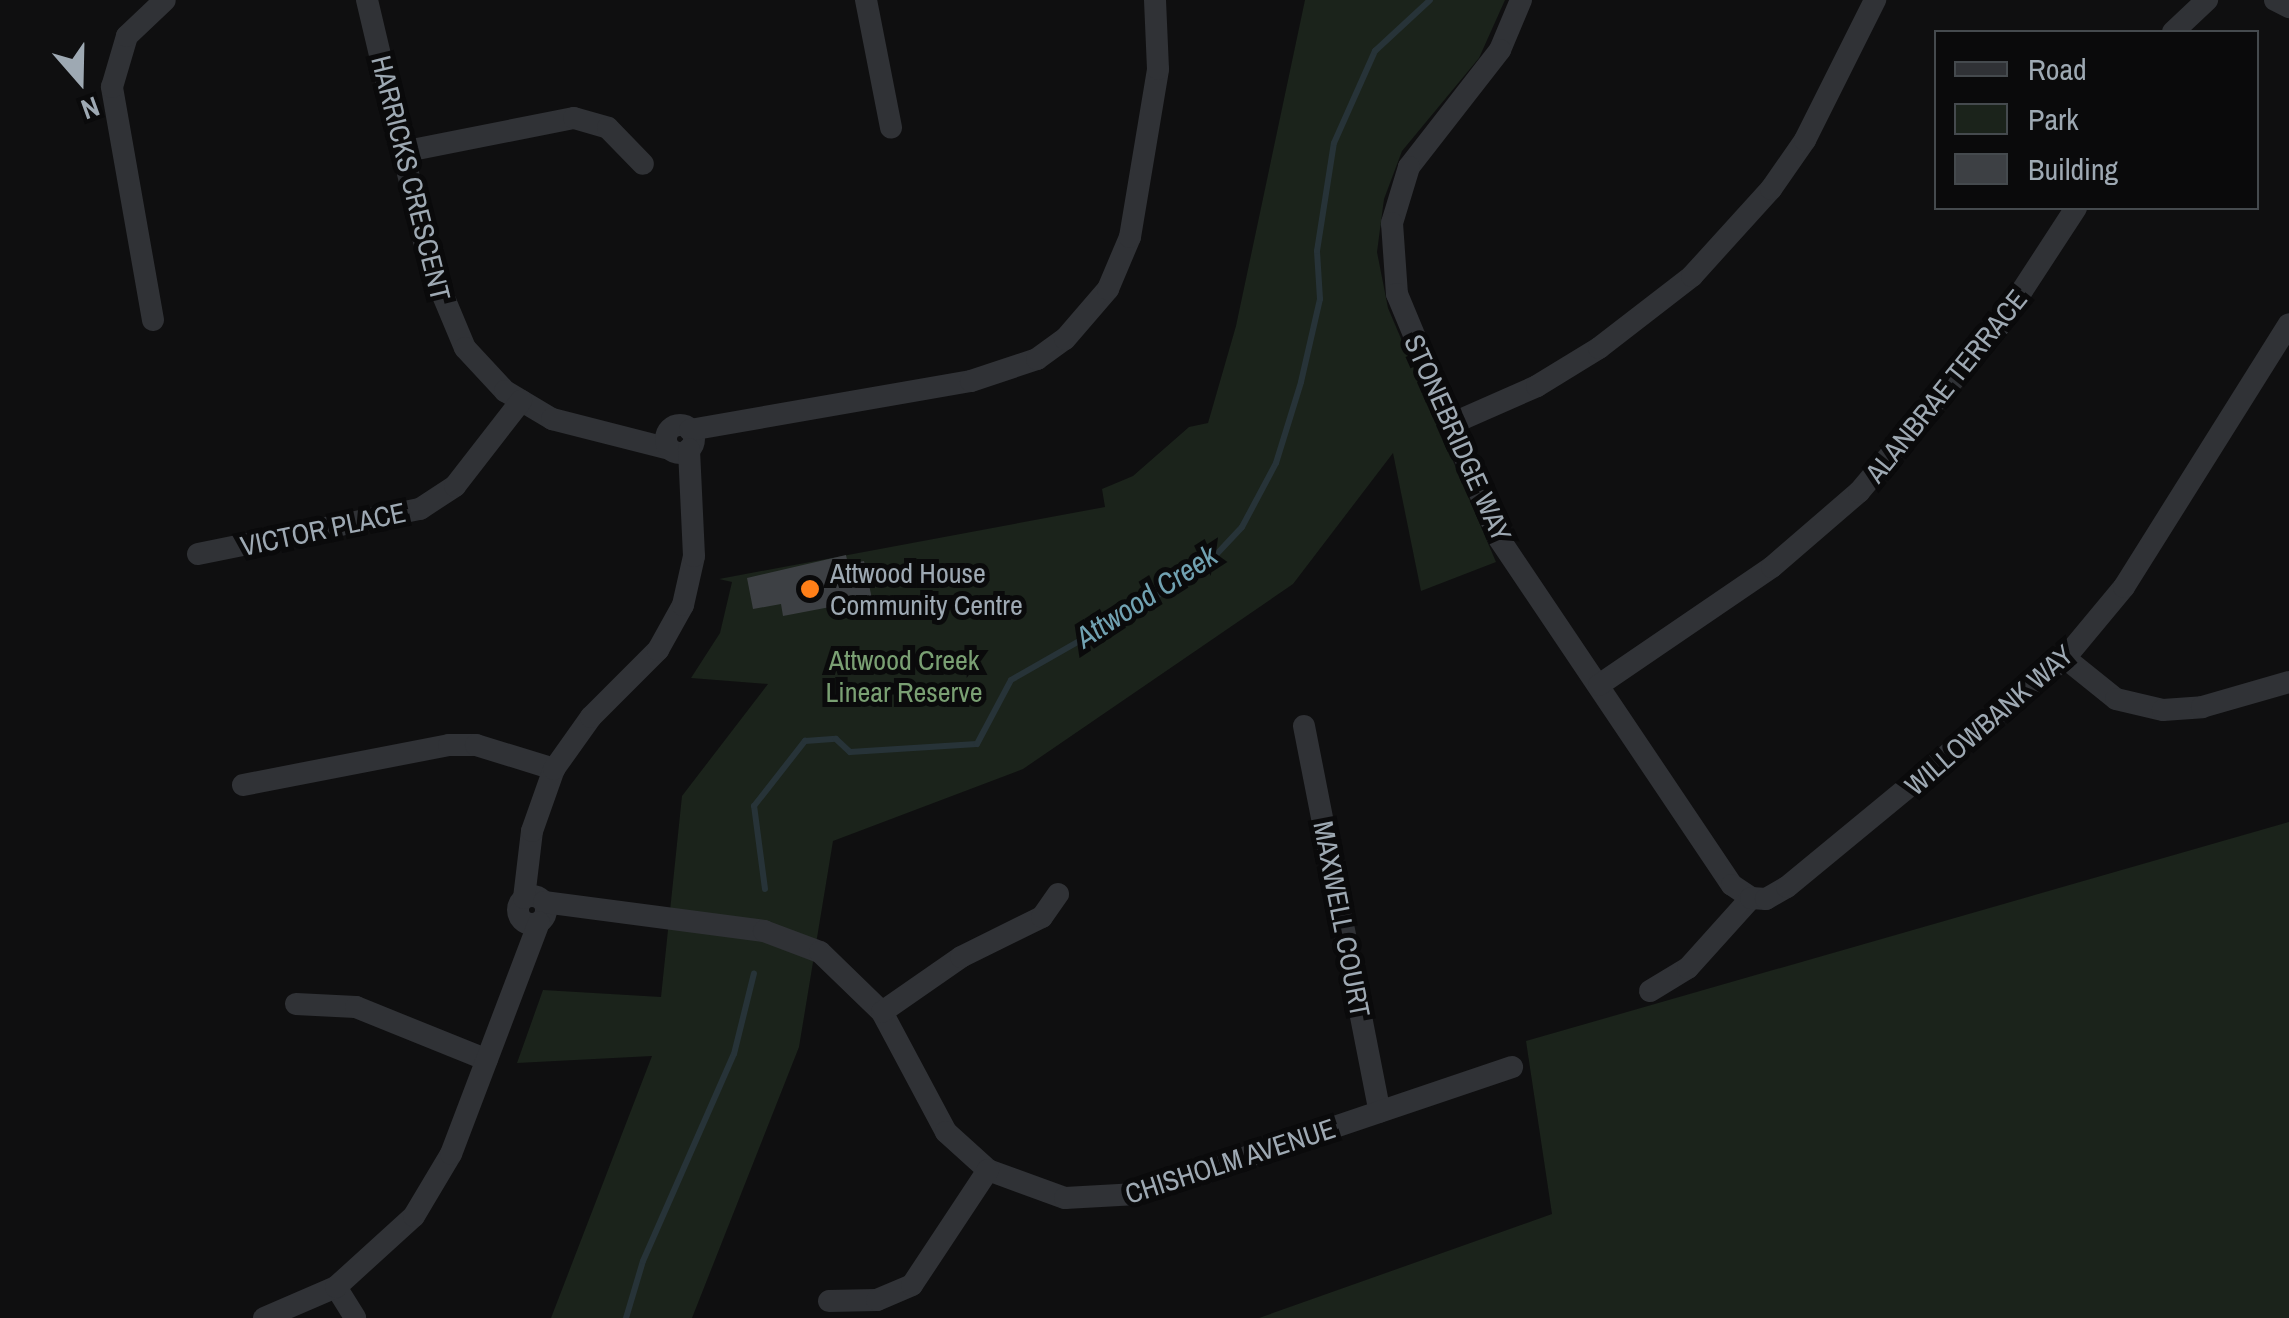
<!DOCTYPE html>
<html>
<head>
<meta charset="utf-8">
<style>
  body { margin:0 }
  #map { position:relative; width:2289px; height:1318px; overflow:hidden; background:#0f0f10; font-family:"Archivo Narrow",sans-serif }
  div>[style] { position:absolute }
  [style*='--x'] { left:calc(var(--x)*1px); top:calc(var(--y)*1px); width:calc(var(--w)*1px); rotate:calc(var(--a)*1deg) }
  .green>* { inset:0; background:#1b231b }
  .stream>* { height:6px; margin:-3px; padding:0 3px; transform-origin:3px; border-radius:3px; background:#273338 }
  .building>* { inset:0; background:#3d4044 }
  .minor>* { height:22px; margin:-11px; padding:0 11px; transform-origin:11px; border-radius:11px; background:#303236 }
  .minor>.ring { margin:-11px; padding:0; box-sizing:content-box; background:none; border:22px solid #303236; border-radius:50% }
  .dots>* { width:28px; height:28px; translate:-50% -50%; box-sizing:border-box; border:5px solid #0a0a0b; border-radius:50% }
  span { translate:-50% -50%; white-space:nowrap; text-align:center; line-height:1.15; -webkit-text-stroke:10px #0a0a0b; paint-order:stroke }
  .street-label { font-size:28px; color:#9ea9b3 }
  .poi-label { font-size:28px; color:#9ea9b3 }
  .left { translate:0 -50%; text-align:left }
  .park-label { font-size:28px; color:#7aa073 }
  .water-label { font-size:30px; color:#71a2b2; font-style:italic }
  .legend { position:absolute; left:1934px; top:30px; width:325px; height:180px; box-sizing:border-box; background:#0a0a0b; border:2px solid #454a4e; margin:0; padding:12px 18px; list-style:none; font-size:30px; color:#9ea9b3 }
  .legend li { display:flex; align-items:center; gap:20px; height:50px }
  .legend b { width:50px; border:2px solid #454a4e }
  .north { position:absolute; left:30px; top:30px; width:100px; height:100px; -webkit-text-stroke:8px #0a0a0b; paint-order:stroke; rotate:160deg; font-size:28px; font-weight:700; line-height:40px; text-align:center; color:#9ea9b3 }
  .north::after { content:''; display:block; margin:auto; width:35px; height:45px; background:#9ea9b3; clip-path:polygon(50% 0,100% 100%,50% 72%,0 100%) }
</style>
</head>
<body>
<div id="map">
  <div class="green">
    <i style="clip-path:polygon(1305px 0,1505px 0,1479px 58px,1402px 151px,1384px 199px,1377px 252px,1388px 308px,1496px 562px,1421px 591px,1393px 453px,1293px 584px,1023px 769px,833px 841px,799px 1047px,692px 1318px,551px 1318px,652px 1056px,517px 1063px,543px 990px,661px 997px,682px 796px,768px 684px,691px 678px,720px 633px,732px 582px,719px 579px,1105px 507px,1102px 489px,1133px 476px,1189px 427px,1208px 423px,1236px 326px)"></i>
    <i style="clip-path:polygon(2289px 822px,2289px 1318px,1259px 1318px,1552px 1214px,1526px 1041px)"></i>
  </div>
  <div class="stream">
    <i style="--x:765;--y:889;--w:84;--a:-97.5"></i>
    <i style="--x:754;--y:806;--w:83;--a:-51.9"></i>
    <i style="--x:805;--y:741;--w:31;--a:-4"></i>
    <i style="--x:836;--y:739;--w:19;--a:43"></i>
    <i style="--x:850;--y:752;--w:127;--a:-3.6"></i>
    <i style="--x:977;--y:744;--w:72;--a:-62"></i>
    <i style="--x:1011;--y:680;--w:158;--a:-29.7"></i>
    <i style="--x:1148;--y:602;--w:78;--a:-34.1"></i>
    <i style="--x:1213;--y:558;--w:42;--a:-46.9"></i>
    <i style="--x:1242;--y:527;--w:72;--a:-62"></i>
    <i style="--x:1276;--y:463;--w:85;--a:-72.8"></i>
    <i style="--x:1301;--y:382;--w:85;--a:-77.1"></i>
    <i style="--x:1320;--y:299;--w:48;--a:-93.6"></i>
    <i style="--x:1317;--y:251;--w:109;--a:-81.1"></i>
    <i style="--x:1334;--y:143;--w:101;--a:-66"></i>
    <i style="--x:1375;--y:51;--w:75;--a:-42.8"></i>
    <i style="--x:626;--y:1318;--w:59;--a:-73.4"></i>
    <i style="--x:643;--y:1261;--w:226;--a:-66.3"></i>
    <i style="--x:734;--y:1054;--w:83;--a:-76.1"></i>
  </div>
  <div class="building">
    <i style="clip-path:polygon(846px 555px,848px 564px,864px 561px,872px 599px,783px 616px,781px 604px,753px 609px,747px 578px)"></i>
  </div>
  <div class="minor">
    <i style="--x:367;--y:0;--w:269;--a:76.7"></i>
    <i style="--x:429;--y:262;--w:93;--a:67.3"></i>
    <i style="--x:465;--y:348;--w:59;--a:47.1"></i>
    <i style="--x:505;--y:391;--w:55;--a:30.8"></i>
    <i style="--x:552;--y:419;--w:122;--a:14.3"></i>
    <i style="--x:866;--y:0;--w:130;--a:78.9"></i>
    <i style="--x:1521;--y:0;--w:54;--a:112.8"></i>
    <i style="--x:1500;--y:50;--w:148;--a:127.9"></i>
    <i style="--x:1409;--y:167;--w:59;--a:106.9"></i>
    <i style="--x:1392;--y:223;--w:71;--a:86"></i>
    <i style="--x:1397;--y:294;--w:263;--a:67.4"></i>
    <i style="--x:1498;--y:537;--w:419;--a:56.1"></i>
    <i style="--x:1732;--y:885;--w:23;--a:34"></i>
    <i style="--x:2275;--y:0;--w:16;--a:27"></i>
    <i style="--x:2173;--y:32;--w:47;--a:-43.3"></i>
    <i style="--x:402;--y:152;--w:175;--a:-11.2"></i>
    <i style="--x:574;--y:118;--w:35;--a:16"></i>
    <i style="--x:608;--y:128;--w:50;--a:45.8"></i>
    <i style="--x:153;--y:320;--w:237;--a:-100"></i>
    <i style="--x:112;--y:87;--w:53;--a:-73.6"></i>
    <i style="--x:127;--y:36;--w:52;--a:-43.5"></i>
    <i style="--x:1451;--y:424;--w:94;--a:-23.8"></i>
    <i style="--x:1537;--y:386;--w:73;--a:-31.5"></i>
    <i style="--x:1599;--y:348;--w:118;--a:-37.7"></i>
    <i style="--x:1692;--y:276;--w:118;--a:-47.8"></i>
    <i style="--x:1771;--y:189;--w:60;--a:-55.2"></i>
    <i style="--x:1805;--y:140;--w:157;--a:-63.4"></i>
    <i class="ring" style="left:666px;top:425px;width:6px;height:6px"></i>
    <i style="--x:690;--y:430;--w:285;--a:-9.9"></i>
    <i style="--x:971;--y:381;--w:70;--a:-18.4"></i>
    <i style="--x:1037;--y:359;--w:34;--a:-36"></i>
    <i style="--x:1065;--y:339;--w:66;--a:-49.3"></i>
    <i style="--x:1108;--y:289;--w:56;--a:-67.1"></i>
    <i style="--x:1130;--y:237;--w:170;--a:-80.5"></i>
    <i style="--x:1158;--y:69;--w:69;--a:-92.5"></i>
    <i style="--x:198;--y:554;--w:227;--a:-11.5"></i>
    <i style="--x:420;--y:509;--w:42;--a:-33.3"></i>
    <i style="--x:455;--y:486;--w:108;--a:-52.2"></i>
    <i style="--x:2065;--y:658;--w:65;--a:38.8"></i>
    <i style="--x:2116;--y:699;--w:48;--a:13.2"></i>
    <i style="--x:2163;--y:710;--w:39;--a:-4"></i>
    <i style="--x:2202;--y:707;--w:91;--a:-16"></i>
    <i style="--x:1599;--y:685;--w:209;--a:-34.3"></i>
    <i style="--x:1772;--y:567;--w:115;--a:-40.8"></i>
    <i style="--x:1859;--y:492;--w:217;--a:-49.9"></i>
    <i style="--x:1999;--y:326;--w:141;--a:-56.9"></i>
    <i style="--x:1304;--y:726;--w:393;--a:78.9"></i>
    <i style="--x:243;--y:785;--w:210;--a:-11"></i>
    <i style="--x:449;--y:745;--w:27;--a:0"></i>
    <i style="--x:476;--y:745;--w:82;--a:17.1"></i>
    <i class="ring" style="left:518px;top:896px;width:6px;height:6px"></i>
    <i style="--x:524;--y:898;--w:67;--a:-83.2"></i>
    <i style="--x:532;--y:831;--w:66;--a:-70.5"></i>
    <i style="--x:554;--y:769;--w:64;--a:-54.6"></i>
    <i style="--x:591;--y:717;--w:95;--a:-45"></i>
    <i style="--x:658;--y:650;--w:51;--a:-60.9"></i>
    <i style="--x:683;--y:605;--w:50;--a:-77.3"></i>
    <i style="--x:694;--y:556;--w:107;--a:-92.7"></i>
    <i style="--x:544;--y:902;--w:222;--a:7.5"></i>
    <i style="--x:764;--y:931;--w:60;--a:20.6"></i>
    <i style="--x:820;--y:952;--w:86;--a:44.1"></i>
    <i style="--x:882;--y:1012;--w:136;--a:61.9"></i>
    <i style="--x:946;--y:1132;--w:57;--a:42.1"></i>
    <i style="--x:988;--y:1170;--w:82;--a:20"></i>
    <i style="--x:1065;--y:1198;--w:72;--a:-3.2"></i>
    <i style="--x:1137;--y:1194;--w:396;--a:-18.7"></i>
    <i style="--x:1650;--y:991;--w:44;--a:-31.2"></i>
    <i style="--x:1688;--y:968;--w:94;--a:-48"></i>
    <i style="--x:1751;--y:898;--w:15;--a:4"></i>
    <i style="--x:1766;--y:899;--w:24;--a:-30"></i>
    <i style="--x:1787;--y:887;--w:360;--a:-39.5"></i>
    <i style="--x:2065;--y:658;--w:92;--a:-50.3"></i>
    <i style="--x:2124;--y:587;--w:310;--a:-57.9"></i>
    <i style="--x:296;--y:1004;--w:60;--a:2.9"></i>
    <i style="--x:356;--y:1007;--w:141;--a:22"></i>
    <i style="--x:882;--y:1012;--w:96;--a:-34.8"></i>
    <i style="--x:961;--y:957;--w:90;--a:-26.3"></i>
    <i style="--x:1042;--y:917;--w:28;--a:-55"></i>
    <i style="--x:336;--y:1287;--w:36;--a:58"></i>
    <i style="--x:829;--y:1301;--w:48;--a:-1.2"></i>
    <i style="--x:877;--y:1300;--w:38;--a:-23"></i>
    <i style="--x:912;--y:1285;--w:138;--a:-56.5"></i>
    <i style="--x:264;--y:1318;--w:78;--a:-23.3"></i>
    <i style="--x:336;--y:1287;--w:105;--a:-42.3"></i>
    <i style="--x:414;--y:1216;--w:72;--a:-59.2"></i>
    <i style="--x:451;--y:1154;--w:248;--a:-69.2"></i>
  </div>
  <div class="dots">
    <i style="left:810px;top:589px;background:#ff7f18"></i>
  </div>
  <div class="street-label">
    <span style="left:411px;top:178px;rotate:76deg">HARRICKS CRESCENT</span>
    <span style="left:1946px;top:386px;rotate:-51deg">ALANBRAE TERRACE</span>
    <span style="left:1458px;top:438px;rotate:66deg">STONEBRIDGE WAY</span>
    <span style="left:323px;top:529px;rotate:-12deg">VICTOR PLACE</span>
    <span style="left:1989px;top:720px;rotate:-41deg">WILLOWBANK WAY</span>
    <span style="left:1342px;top:919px;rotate:79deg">MAXWELL COURT</span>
    <span style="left:1230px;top:1161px;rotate:-18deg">CHISHOLM AVENUE</span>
  </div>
  <div class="poi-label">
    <span class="left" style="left:830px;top:589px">Attwood House<br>Community Centre</span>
  </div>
  <div class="park-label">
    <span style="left:904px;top:676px">Attwood Creek<br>Linear Reserve</span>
  </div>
  <div class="water-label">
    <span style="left:1146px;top:596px;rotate:-33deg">Attwood Creek</span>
  </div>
  <ul class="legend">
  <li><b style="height:12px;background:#303236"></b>Road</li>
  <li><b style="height:28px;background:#1b231b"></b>Park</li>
  <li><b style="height:28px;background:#3d4044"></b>Building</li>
  </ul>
  <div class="north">N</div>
</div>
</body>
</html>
